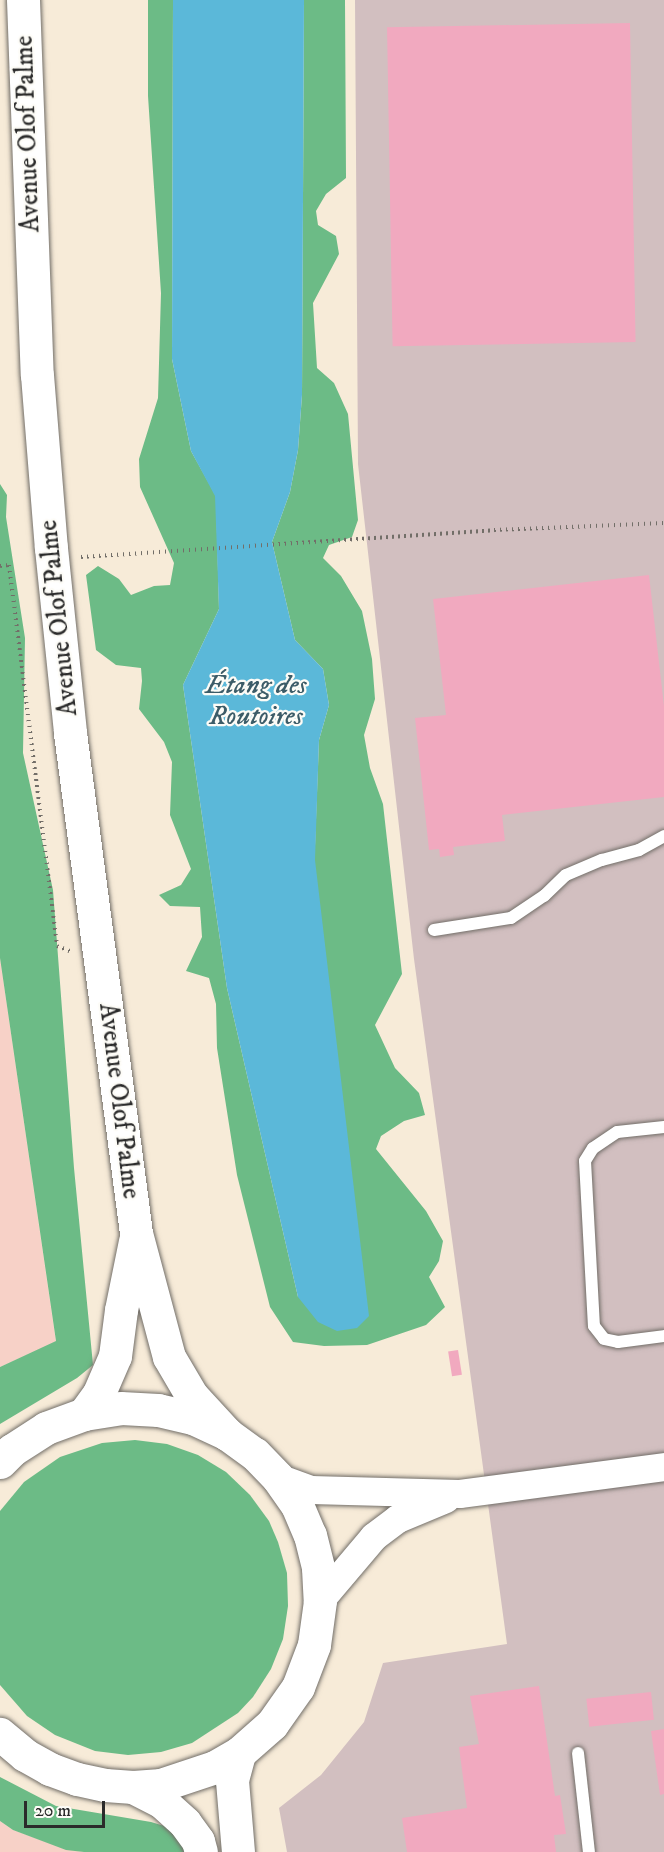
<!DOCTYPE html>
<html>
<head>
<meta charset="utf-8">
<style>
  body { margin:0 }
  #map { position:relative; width:664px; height:1852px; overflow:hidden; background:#f7ebd8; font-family:"IM FELL DW Pica",serif }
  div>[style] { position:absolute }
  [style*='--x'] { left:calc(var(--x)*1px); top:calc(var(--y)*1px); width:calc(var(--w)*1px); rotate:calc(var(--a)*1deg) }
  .built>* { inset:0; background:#f7d1c7 }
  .industrial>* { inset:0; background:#d2bfc0 }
  .forest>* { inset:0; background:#6cbb86 }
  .water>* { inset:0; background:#5bb8d9 }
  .building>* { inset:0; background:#f1a9bf; transform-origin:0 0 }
  .path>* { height:4px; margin-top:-2px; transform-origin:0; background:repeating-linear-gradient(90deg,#726e68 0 1.5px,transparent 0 6px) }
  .roads { filter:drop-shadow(0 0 2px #726e68) drop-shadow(0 0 2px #726e68) }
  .service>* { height:12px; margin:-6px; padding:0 6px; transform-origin:6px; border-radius:6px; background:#fff }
  .tertiary>* { height:28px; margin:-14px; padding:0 14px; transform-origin:14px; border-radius:14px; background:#fff }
  .secondary>* { height:33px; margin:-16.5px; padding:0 16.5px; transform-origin:16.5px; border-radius:16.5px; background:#fff }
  span { translate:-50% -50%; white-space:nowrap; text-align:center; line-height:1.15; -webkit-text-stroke:4.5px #fdfcf7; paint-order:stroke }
  .street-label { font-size:26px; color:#2b2b2b }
  .water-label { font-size:27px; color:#3c5c68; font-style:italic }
  .scale { position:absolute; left:24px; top:1801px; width:81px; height:27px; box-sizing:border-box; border:3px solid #2b2b2b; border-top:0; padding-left:8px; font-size:18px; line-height:21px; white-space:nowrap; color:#2b2b2b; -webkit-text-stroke:4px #fdfcf7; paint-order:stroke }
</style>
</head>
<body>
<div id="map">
  <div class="built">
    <i style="clip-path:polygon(0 958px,56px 1342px,0 1367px)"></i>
    <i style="clip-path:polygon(0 1821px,13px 1830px,66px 1849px,84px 1852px,0 1852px)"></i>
  </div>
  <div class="industrial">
    <i style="clip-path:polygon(355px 0,664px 0,664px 1852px,287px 1852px,279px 1808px,321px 1775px,364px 1722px,383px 1663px,507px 1644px,414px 959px,358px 464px)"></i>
  </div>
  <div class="forest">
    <i style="clip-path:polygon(148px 0,173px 0,172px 359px,191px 451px,216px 496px,219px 609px,183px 685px,227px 988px,298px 1297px,319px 740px,329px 705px,323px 669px,295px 640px,272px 542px,290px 492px,298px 450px,302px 395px,304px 0,345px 0,346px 178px,326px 194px,316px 211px,318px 225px,336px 236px,339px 254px,313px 303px,317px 368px,334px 383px,348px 414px,358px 520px,352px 537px,329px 545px,323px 558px,341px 576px,362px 611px,372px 659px,375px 699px,364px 735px,370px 768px,383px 804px,402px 974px,375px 1025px,395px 1068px,419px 1093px,425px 1115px,404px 1121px,381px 1136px,376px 1149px,426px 1211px,443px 1241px,439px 1261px,429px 1277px,445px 1307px,426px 1325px,367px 1345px,324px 1346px,293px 1342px,270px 1307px,237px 1175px,217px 1048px,216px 1004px,209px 978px,186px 971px,202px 937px,200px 907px,170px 906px,159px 895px,181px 885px,191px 869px,170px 815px,172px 762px,164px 742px,139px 709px,142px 681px,141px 668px,116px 665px,96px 650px,86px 575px,98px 566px,119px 579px,131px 595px,154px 586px,170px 585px,174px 563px,140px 487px,139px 459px,158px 398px,161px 293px,148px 96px)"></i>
    <i style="clip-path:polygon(0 484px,7px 495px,6px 517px,25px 638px,23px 753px,53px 890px,74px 1168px,93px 1365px,77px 1378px,0 1424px,0 1367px,56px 1341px,0 958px)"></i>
    <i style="clip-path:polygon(135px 1440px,167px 1444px,198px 1455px,226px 1472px,250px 1495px,269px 1521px,278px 1542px,287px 1573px,288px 1606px,283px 1639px,271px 1669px,253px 1697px,238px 1713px,192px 1743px,161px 1752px,128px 1755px,95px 1751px,55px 1735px,27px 1716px,0 1685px,0 1511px,24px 1482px,60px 1457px,102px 1443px)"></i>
    <i style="clip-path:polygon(0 1777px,56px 1806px,151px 1822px,171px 1828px,184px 1845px,185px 1852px,84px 1852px,66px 1850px,13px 1830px,0 1821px)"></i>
  </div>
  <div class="water">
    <i style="clip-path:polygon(173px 0,304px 0,302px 395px,298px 450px,290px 492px,272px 542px,295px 640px,323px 669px,329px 705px,319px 740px,315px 860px,369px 1316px,357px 1328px,337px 1331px,318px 1322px,298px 1297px,227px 988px,183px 685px,219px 609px,215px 496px,191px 451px,172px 359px)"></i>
  </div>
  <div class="building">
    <i style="left:630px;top:23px;width:319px;height:243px;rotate:89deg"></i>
    <i style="clip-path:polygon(649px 575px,664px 706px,664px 797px,502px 815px,505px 841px,453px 847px,454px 855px,440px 857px,439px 849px,429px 850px,415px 718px,446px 715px,433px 599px)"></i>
    <i style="left:458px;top:1350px;width:25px;height:10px;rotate:81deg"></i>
    <i style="clip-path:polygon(539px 1686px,555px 1796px,560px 1795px,566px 1834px,554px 1835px,556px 1852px,407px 1852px,402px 1818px,467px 1808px,459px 1747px,479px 1744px,470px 1696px)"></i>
    <i style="left:651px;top:1692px;width:28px;height:65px;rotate:84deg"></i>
    <i style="clip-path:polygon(664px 1729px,664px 1794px,660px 1795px,651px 1731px)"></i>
  </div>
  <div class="path">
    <i style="--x:81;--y:557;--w:414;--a:-3.7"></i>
    <i style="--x:494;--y:530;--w:170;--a:-2.4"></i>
    <i style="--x:0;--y:566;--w:9;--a:-6"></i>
    <i style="--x:9;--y:565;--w:384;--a:82.8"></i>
    <i style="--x:57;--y:946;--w:14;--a:21"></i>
  </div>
  <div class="roads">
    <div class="service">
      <i style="--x:434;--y:930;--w:78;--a:-8.9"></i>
      <i style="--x:511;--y:918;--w:40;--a:-34"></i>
      <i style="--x:544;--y:896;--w:30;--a:-44"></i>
      <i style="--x:566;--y:875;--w:39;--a:-23"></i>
      <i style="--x:602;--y:860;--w:38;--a:-15"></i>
      <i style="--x:639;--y:850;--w:29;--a:-29"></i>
      <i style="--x:664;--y:1127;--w:47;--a:173.9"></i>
      <i style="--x:617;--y:1132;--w:29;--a:146"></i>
      <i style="--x:593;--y:1148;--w:15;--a:122"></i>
      <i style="--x:585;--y:1161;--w:165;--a:86.9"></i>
      <i style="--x:594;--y:1326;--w:16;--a:52"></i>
      <i style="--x:604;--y:1339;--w:14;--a:12"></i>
      <i style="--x:618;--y:1342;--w:46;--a:-7.4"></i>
      <i style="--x:578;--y:1753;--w:100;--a:83.7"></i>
    </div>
    <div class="tertiary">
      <i style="--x:278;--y:1478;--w:35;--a:20"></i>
      <i style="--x:311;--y:1490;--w:149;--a:1.5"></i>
      <i style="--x:460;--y:1494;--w:206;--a:-7.5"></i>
      <i style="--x:320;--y:1601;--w:84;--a:-49.8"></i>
      <i style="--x:374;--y:1537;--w:30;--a:-37"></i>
      <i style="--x:398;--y:1519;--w:52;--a:-22.6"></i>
    </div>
    <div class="secondary">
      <i style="--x:23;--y:0;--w:375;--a:87.9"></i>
      <i style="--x:37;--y:375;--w:174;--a:85.4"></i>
      <i style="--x:51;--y:548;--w:186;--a:84.1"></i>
      <i style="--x:70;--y:733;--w:504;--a:82.48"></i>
      <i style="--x:136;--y:1233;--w:128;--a:75.1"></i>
      <i style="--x:169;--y:1357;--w:45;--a:59.5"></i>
      <i style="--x:192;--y:1396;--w:52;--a:47.4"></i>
      <i style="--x:84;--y:1414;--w:26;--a:-54"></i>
      <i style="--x:99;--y:1393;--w:40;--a:-66.6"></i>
      <i style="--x:115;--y:1356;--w:46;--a:-82.6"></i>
      <i style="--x:121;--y:1310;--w:70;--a:-78.5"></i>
      <i style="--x:0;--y:1462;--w:17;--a:-45"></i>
      <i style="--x:12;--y:1450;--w:40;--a:-32.9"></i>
      <i style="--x:46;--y:1428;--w:40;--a:-20.2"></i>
      <i style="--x:84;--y:1414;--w:37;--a:-9"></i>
      <i style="--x:121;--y:1408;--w:37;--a:3"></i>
      <i style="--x:158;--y:1410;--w:36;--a:13"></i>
      <i style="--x:193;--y:1418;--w:38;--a:25"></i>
      <i style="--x:227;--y:1434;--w:34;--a:36"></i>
      <i style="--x:255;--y:1454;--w:33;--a:46"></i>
      <i style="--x:278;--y:1478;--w:33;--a:55"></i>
      <i style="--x:297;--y:1505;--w:33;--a:67"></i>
      <i style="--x:310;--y:1535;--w:34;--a:76"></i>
      <i style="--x:318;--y:1568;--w:33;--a:87"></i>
      <i style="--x:320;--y:1601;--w:44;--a:97.8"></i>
      <i style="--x:314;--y:1645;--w:45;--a:110.9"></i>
      <i style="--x:298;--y:1687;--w:45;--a:125.1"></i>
      <i style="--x:272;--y:1724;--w:44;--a:138.7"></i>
      <i style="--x:239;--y:1753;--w:28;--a:150"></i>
      <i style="--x:215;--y:1767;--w:57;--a:161.6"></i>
      <i style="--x:161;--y:1785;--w:28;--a:176"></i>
      <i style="--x:133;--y:1787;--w:28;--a:-176"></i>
      <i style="--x:105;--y:1785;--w:29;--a:-168"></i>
      <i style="--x:77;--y:1779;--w:29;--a:-160"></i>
      <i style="--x:50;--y:1769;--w:29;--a:-151"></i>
      <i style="--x:25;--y:1755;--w:33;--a:-140"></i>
      <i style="--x:133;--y:1787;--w:33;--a:27"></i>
      <i style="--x:162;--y:1802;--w:31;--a:42"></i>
      <i style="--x:185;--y:1823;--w:22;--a:54"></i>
      <i style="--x:198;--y:1841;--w:11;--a:75"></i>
      <i style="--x:238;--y:1852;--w:72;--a:-94.8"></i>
      <i style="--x:232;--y:1780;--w:28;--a:-75"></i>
    </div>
  </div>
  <div class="street-label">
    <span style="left:28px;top:134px;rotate:-92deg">Avenue Olof Palme</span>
    <span style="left:59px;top:618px;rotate:-96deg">Avenue Olof Palme</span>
    <span style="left:119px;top:1101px;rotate:83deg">Avenue Olof Palme</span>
  </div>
  <div class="water-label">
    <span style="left:256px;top:701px">Étang des<br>Routoires</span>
  </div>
  <div class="scale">20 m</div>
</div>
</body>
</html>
